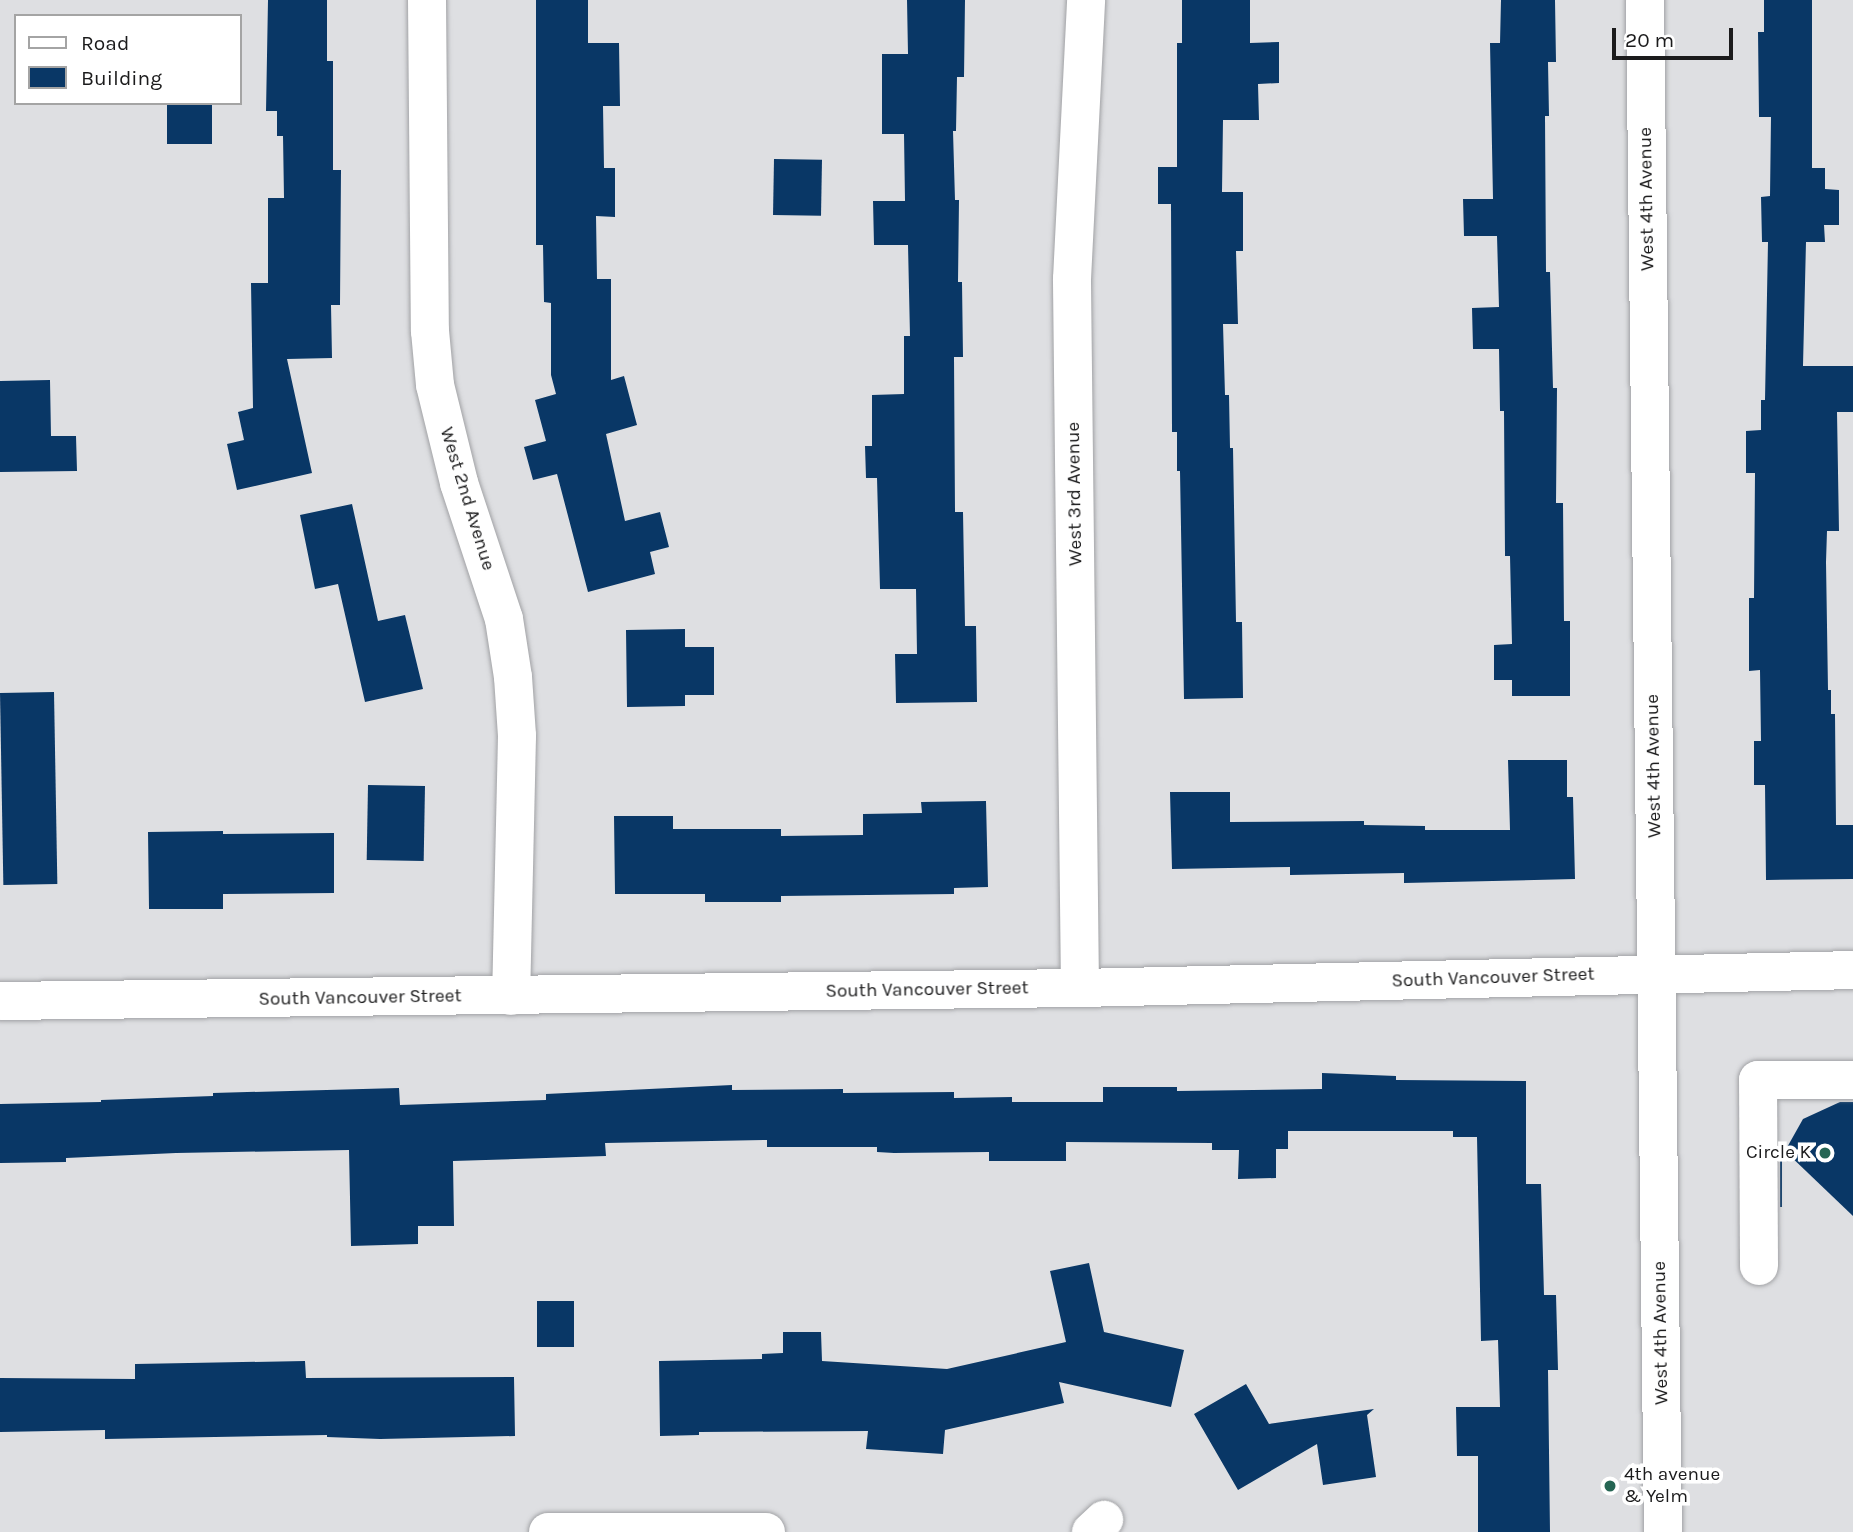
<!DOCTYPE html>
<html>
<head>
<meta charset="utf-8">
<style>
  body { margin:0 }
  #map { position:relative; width:1853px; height:1532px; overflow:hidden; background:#dedfe2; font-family:Karla,sans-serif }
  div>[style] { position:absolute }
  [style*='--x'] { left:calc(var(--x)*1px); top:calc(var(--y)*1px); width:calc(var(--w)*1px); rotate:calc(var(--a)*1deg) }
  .building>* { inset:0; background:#093766; transform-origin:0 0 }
  .roads { filter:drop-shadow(0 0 2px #a1a2a5) drop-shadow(0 0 2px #a1a2a5) }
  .minor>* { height:38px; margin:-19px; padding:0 19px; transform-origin:19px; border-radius:19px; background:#fff }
  .dots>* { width:19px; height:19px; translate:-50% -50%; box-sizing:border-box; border:4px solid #fff; border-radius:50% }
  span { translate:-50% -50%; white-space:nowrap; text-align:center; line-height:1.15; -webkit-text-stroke:7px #fff; paint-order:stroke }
  .street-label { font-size:19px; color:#1b1b1c }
  .poi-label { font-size:19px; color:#1b1b1c }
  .right { translate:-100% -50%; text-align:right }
  .left { translate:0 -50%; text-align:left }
  .legend { position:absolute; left:14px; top:14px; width:228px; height:91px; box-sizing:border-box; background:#fff; border:2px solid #a4a4a4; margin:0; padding:9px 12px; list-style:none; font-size:21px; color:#1b1b1c }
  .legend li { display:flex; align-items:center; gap:14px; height:35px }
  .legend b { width:35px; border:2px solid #a4a4a4 }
  .scale { position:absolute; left:1612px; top:28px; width:121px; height:32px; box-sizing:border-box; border:4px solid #1b1b1c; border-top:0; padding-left:9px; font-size:21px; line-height:24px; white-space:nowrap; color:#1b1b1c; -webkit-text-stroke:5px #fff; paint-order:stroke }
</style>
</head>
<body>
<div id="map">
  <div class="building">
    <i style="clip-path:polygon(268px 0,327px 0,327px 61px,333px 61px,333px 170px,341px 170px,340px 305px,331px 305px,332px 358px,287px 359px,312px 473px,237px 490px,227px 444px,244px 440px,238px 412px,253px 408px,251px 283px,268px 283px,268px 198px,284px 198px,283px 136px,277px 136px,277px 111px,266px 111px)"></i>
    <i style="clip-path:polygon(536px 0,588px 0,588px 43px,619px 43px,620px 106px,603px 106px,604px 168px,615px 168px,615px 217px,596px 216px,597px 279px,611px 279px,611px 380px,624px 376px,637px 425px,606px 434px,625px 521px,660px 512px,669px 547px,650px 552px,655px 574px,588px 592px,557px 474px,533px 480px,524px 447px,546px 441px,535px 400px,556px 394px,551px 375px,551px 303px,544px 302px,543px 245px,536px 245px)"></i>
    <i style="clip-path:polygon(907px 0,965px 0,964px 77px,957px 77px,956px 131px,953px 131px,955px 200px,959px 200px,958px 282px,962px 282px,963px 357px,954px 357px,955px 512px,963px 512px,965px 626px,976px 626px,977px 702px,896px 703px,895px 654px,917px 654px,916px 589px,880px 589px,877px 478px,866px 478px,865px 446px,872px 446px,872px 395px,904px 394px,904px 336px,910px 336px,908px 245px,874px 245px,873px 201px,905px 201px,904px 134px,882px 134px,882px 54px,908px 54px)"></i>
    <i style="clip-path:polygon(1182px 0,1250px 0,1250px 43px,1279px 42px,1279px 83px,1258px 84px,1259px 120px,1223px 120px,1222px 192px,1243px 192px,1243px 251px,1236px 251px,1238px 324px,1223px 324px,1225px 395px,1229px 395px,1230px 448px,1233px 448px,1236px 622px,1242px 622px,1243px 698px,1184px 699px,1180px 471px,1177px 471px,1177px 432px,1172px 432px,1171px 204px,1158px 204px,1158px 167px,1177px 167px,1177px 43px,1182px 43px)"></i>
    <i style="clip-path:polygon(1501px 0,1555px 0,1556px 62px,1548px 62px,1549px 116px,1545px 116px,1546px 272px,1550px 272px,1553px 388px,1557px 388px,1556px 503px,1563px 503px,1564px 621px,1570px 621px,1570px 696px,1512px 696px,1512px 680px,1494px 680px,1494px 645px,1512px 644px,1510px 556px,1505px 556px,1504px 411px,1500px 411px,1499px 349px,1473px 349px,1472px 308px,1499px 307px,1497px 236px,1464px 236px,1463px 199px,1493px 199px,1490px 43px,1500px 43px)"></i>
    <i style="clip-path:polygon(1764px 0,1812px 0,1812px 168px,1825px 168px,1825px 189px,1839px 190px,1839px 225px,1824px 225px,1825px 242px,1806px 242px,1803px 366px,1853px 366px,1853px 412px,1837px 412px,1839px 531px,1827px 531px,1826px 562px,1828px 690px,1831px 690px,1831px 714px,1835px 714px,1836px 825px,1853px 825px,1853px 879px,1766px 880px,1765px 785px,1754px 785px,1754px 741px,1761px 741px,1760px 670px,1749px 671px,1749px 598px,1754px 598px,1755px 473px,1746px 473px,1746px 431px,1761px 430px,1761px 400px,1765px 400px,1768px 242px,1762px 242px,1761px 197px,1770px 196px,1771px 117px,1759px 117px,1758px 32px,1764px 32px)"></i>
    <i style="left:167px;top:103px;width:45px;height:41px"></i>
    <i style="left:774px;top:159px;width:48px;height:56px;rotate:1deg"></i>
    <i style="clip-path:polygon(50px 380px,51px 436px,76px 436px,77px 471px,0 472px,0 381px)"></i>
    <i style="clip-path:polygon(352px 504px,378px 621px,405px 615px,423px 689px,365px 702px,338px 584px,315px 589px,300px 515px)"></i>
    <i style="clip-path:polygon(685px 629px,685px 647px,714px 647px,714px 695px,685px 695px,685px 706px,627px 707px,626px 630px)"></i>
    <i style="left:54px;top:692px;width:192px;height:54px;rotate:89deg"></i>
    <i style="clip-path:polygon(1508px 760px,1567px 760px,1567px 797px,1573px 797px,1575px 879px,1404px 883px,1404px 873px,1290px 875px,1290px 867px,1172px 869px,1170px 792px,1230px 792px,1230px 822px,1364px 821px,1364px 825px,1425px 826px,1425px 830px,1510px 830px)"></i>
    <i style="left:368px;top:785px;width:57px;height:75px;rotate:1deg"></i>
    <i style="clip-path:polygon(986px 801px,988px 887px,954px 888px,954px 894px,781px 896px,781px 902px,705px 902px,705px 894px,615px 894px,614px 816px,673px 816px,673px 829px,781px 829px,781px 836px,863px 835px,863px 814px,922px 813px,921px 802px)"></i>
    <i style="clip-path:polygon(223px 831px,223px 834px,334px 833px,334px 893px,223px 894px,223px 909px,149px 909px,148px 832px)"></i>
    <i style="clip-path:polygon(1322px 1073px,1396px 1076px,1396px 1080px,1526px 1081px,1526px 1184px,1541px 1184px,1544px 1295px,1556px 1295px,1558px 1370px,1548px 1370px,1550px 1532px,1478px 1532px,1478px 1456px,1457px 1456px,1456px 1407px,1500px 1407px,1498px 1340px,1481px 1341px,1477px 1137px,1453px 1137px,1453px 1131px,1288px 1131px,1288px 1149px,1276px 1149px,1276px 1178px,1238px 1179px,1239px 1150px,1212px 1150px,1212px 1143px,1066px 1142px,1066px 1161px,989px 1161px,989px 1152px,894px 1153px,877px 1152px,877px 1147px,767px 1147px,767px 1140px,605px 1143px,606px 1156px,453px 1161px,454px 1226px,418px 1226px,418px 1244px,351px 1246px,349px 1150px,176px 1153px,66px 1158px,66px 1162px,0 1163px,0 1104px,101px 1102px,101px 1100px,213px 1096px,213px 1093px,399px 1088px,400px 1105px,546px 1100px,546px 1094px,732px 1085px,732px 1090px,843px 1089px,843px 1093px,954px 1092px,954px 1098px,1012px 1097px,1012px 1102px,1103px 1102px,1103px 1087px,1177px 1087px,1177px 1091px,1322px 1089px)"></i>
    <i style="clip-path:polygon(1840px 1102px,1853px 1102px,1853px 1216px,1785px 1151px,1803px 1119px)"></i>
    <i style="left:1780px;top:1161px;width:2px;height:46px"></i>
    <i style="clip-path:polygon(1089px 1263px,1104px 1332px,1184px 1350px,1171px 1407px,1059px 1382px,1064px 1403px,945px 1430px,943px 1454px,866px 1449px,868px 1431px,699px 1432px,699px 1435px,660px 1436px,659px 1361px,762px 1359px,762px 1354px,783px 1353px,783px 1332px,821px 1332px,822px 1361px,947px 1369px,1066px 1342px,1050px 1271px)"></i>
    <i style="left:537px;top:1301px;width:37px;height:46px"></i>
    <i style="clip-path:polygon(305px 1361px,306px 1378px,514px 1377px,515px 1436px,380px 1439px,327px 1437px,327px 1435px,105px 1439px,105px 1430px,0 1432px,0 1378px,135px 1379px,135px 1364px)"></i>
    <i style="clip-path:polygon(1246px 1384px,1269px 1424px,1374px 1409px,1367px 1415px,1376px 1477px,1323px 1485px,1317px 1444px,1238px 1490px,1194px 1414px)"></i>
  </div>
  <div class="roads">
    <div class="minor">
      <i style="--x:427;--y:0;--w:331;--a:89.5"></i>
      <i style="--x:430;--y:331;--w:54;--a:84.7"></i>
      <i style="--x:435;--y:385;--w:101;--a:76.2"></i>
      <i style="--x:459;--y:483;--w:143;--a:71.7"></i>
      <i style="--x:504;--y:619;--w:59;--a:81.2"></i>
      <i style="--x:513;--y:677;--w:59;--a:86.1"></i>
      <i style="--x:517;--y:736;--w:260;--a:91.3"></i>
      <i style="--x:1645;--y:0;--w:1532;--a:89.33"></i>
      <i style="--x:1080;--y:988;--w:709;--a:-90.65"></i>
      <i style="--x:1072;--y:279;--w:279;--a:-87.1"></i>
      <i style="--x:0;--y:1001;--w:1080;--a:-0.69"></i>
      <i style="--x:1080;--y:988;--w:773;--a:-1.33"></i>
      <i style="--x:1759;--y:1266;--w:186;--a:-90.3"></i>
      <i style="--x:1758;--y:1080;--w:95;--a:0"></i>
      <i style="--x:548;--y:1532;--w:218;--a:0"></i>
      <i style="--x:1091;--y:1532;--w:18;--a:-43"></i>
    </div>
  </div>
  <div class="dots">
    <i style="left:1825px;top:1153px;background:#256553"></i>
    <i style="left:1610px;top:1486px;background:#256553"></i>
  </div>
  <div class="street-label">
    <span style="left:1647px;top:199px;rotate:-91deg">West 4th Avenue</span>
    <span style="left:1075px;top:494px;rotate:-91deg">West 3rd Avenue</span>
    <span style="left:467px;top:499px;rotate:73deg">West 2nd Avenue</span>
    <span style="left:1654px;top:766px;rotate:-91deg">West 4th Avenue</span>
    <span style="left:1493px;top:978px;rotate:-2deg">South Vancouver Street</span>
    <span style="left:927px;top:990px;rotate:-1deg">South Vancouver Street</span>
    <span style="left:360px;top:998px;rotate:-1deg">South Vancouver Street</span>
    <span style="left:1661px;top:1333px;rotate:-91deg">West 4th Avenue</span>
  </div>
  <div class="poi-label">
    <span class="right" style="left:1811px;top:1153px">Circle K</span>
    <span class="left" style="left:1624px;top:1486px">4th avenue<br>&amp; Yelm</span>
  </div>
  <ul class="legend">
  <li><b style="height:9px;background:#fff"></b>Road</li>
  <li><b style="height:19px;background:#093766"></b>Building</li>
  </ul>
  <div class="scale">20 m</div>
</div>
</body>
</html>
